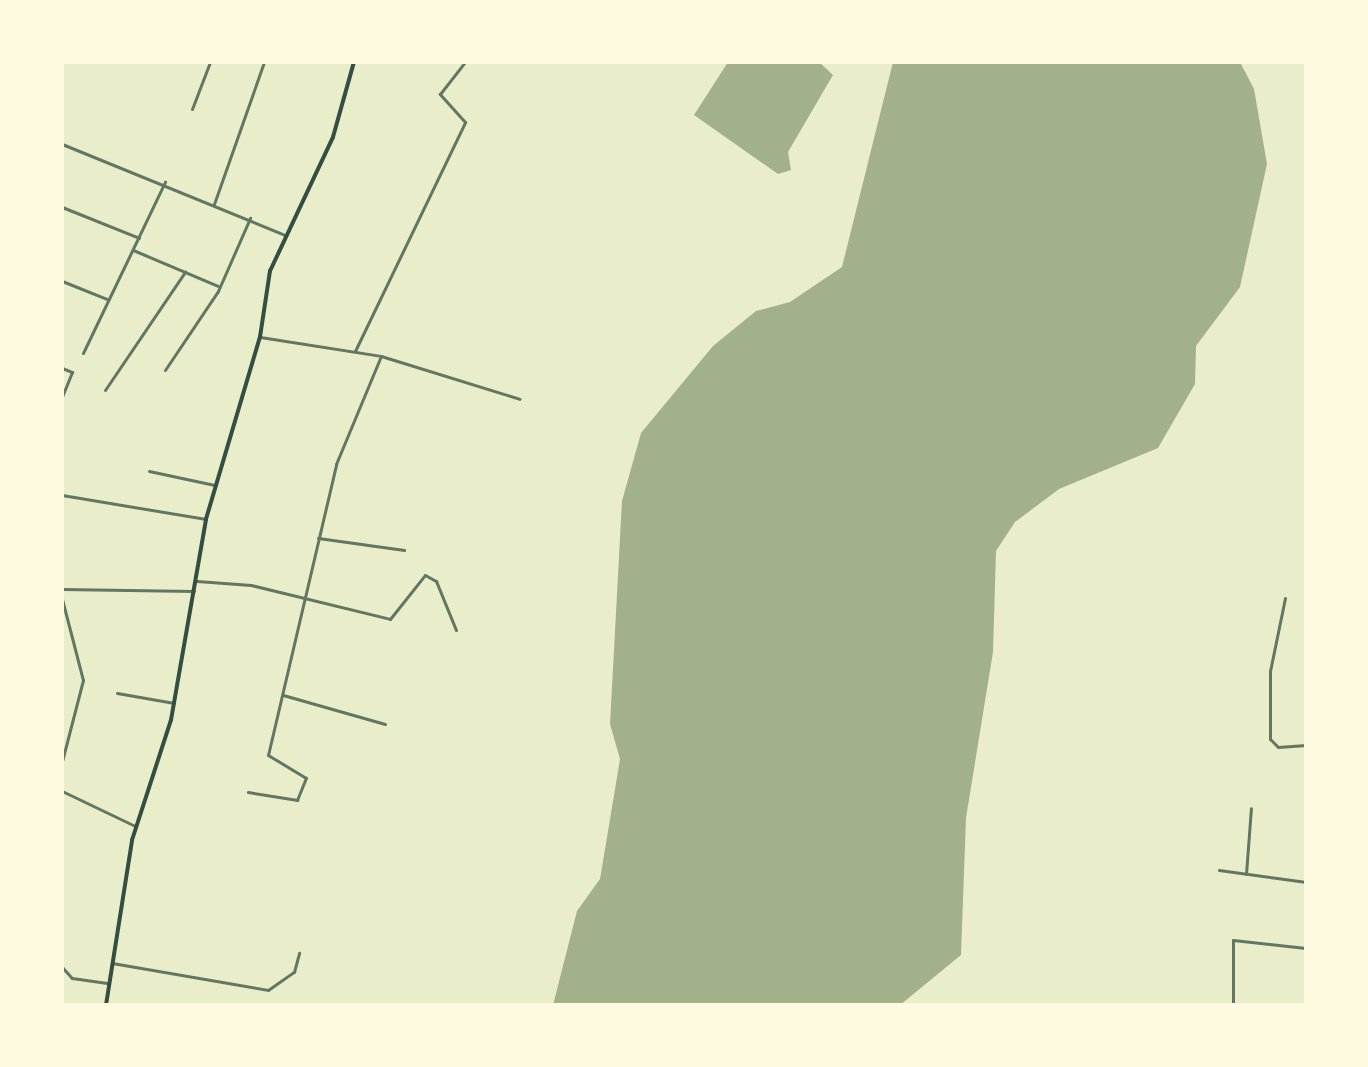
<!DOCTYPE html>
<html>
<head>
<meta charset="utf-8">
<style>
  body { margin:0 }
  #map { position:relative; width:1368px; height:1067px; overflow:hidden; background:#e9edc9; font-family:"Noto Serif",serif }
  div>[style] { position:absolute }
  [style*='--x'] { left:calc(var(--x)*1px); top:calc(var(--y)*1px); width:calc(var(--w)*1px); rotate:calc(var(--a)*1deg) }
  .water>* { inset:0; background:#a3b18a }
  .minor>* { height:3px; margin:-1.5px; padding:0 1.5px; transform-origin:1.5px; border-radius:1.5px; background:#617663 }
  .tertiary>* { height:3px; margin:-1.5px; padding:0 1.5px; transform-origin:1.5px; border-radius:1.5px; background:#617663 }
  .secondary>* { height:4px; margin:-2px; padding:0 2px; transform-origin:2px; border-radius:2px; background:#344e41 }
  span { translate:-50% -50%; white-space:nowrap; text-align:center; line-height:1.15; -webkit-text-stroke:8px #fefae0; paint-order:stroke }
  .frame { position:absolute; inset:0; border:64px solid #fefae0; pointer-events:none }
</style>
</head>
<body>
<div id="map">
  <div class="water">
    <i style="clip-path:polygon(728px 62px,819px 62px,833px 75px,788px 152px,791px 170px,778px 174px,694px 115px)"></i>
    <i style="clip-path:polygon(893px 62px,1240px 62px,1254px 89px,1267px 164px,1240px 287px,1196px 346px,1195px 384px,1158px 448px,1059px 489px,1015px 522px,996px 551px,993px 652px,966px 818px,961px 955px,900px 1005px,553px 1005px,577px 911px,600px 879px,620px 759px,610px 724px,622px 501px,641px 433px,713px 346px,756px 311px,790px 302px,842px 267px)"></i>
  </div>
  <div class="minor">
    <i style="--x:192;--y:109;--w:50;--a:-69"></i>
    <i style="--x:62;--y:144;--w:241;--a:22.2"></i>
    <i style="--x:214;--y:204;--w:151;--a:-70.6"></i>
    <i style="--x:62;--y:207;--w:83;--a:21.9"></i>
    <i style="--x:133;--y:250;--w:92;--a:23"></i>
    <i style="--x:62;--y:281;--w:48;--a:21.8"></i>
    <i style="--x:260;--y:337;--w:122;--a:8.9"></i>
    <i style="--x:381;--y:356;--w:145;--a:17.2"></i>
    <i style="--x:355;--y:351;--w:254;--a:-64.3"></i>
    <i style="--x:465;--y:122;--w:38;--a:-132"></i>
    <i style="--x:440;--y:94;--w:41;--a:-52"></i>
    <i style="--x:83;--y:353;--w:190;--a:-64.4"></i>
    <i style="--x:62;--y:368;--w:11;--a:22"></i>
    <i style="--x:72;--y:372;--w:27;--a:112"></i>
    <i style="--x:165;--y:370;--w:95;--a:-56.1"></i>
    <i style="--x:218;--y:291;--w:80;--a:-66.3"></i>
    <i style="--x:105;--y:390;--w:143;--a:-55.9"></i>
    <i style="--x:149;--y:471;--w:67;--a:12"></i>
    <i style="--x:318;--y:538;--w:87;--a:7.9"></i>
    <i style="--x:197;--y:581;--w:54;--a:4.2"></i>
    <i style="--x:251;--y:585;--w:143;--a:13.7"></i>
    <i style="--x:390;--y:619;--w:56;--a:-51.5"></i>
    <i style="--x:425;--y:575;--w:13;--a:29"></i>
    <i style="--x:436;--y:581;--w:53;--a:67.8"></i>
    <i style="--x:62;--y:589;--w:132;--a:0.9"></i>
    <i style="--x:1285;--y:598;--w:75;--a:101.6"></i>
    <i style="--x:1270;--y:671;--w:68;--a:90"></i>
    <i style="--x:1270;--y:739;--w:11;--a:45"></i>
    <i style="--x:1278;--y:747;--w:28;--a:-4"></i>
    <i style="--x:62;--y:599;--w:84;--a:75.5"></i>
    <i style="--x:83;--y:680;--w:84;--a:104.5"></i>
    <i style="--x:117;--y:693;--w:58;--a:10"></i>
    <i style="--x:283;--y:695;--w:106;--a:15.9"></i>
    <i style="--x:62;--y:791;--w:81;--a:25.6"></i>
    <i style="--x:248;--y:792;--w:50;--a:9.3"></i>
    <i style="--x:297;--y:800;--w:24;--a:-68"></i>
    <i style="--x:306;--y:778;--w:44;--a:-148.8"></i>
    <i style="--x:268;--y:755;--w:299;--a:-76.8"></i>
    <i style="--x:336;--y:464;--w:117;--a:-67.4"></i>
    <i style="--x:1219;--y:870;--w:88;--a:7.9"></i>
    <i style="--x:1246;--y:874;--w:66;--a:-85.7"></i>
    <i style="--x:112;--y:963;--w:158;--a:9.8"></i>
    <i style="--x:268;--y:990;--w:32;--a:-35"></i>
    <i style="--x:294;--y:972;--w:20;--a:-75"></i>
    <i style="--x:62;--y:967;--w:15;--a:48"></i>
    <i style="--x:72;--y:978;--w:37;--a:8"></i>
    <i style="--x:1233;--y:1005;--w:65;--a:-90"></i>
    <i style="--x:1233;--y:940;--w:73;--a:6.3"></i>
  </div>
  <div class="tertiary">
    <i style="--x:62;--y:495;--w:146;--a:9.5"></i>
  </div>
  <div class="secondary">
    <i style="--x:106;--y:1005;--w:167;--a:-81"></i>
    <i style="--x:132;--y:840;--w:126;--a:-72"></i>
    <i style="--x:171;--y:720;--w:204;--a:-80.1"></i>
    <i style="--x:206;--y:519;--w:190;--a:-73.5"></i>
    <i style="--x:260;--y:337;--w:67;--a:-81.4"></i>
    <i style="--x:270;--y:271;--w:148;--a:-64.8"></i>
    <i style="--x:333;--y:137;--w:78;--a:-74.4"></i>
  </div>
  <div class="frame"></div>
</div>
</body>
</html>
